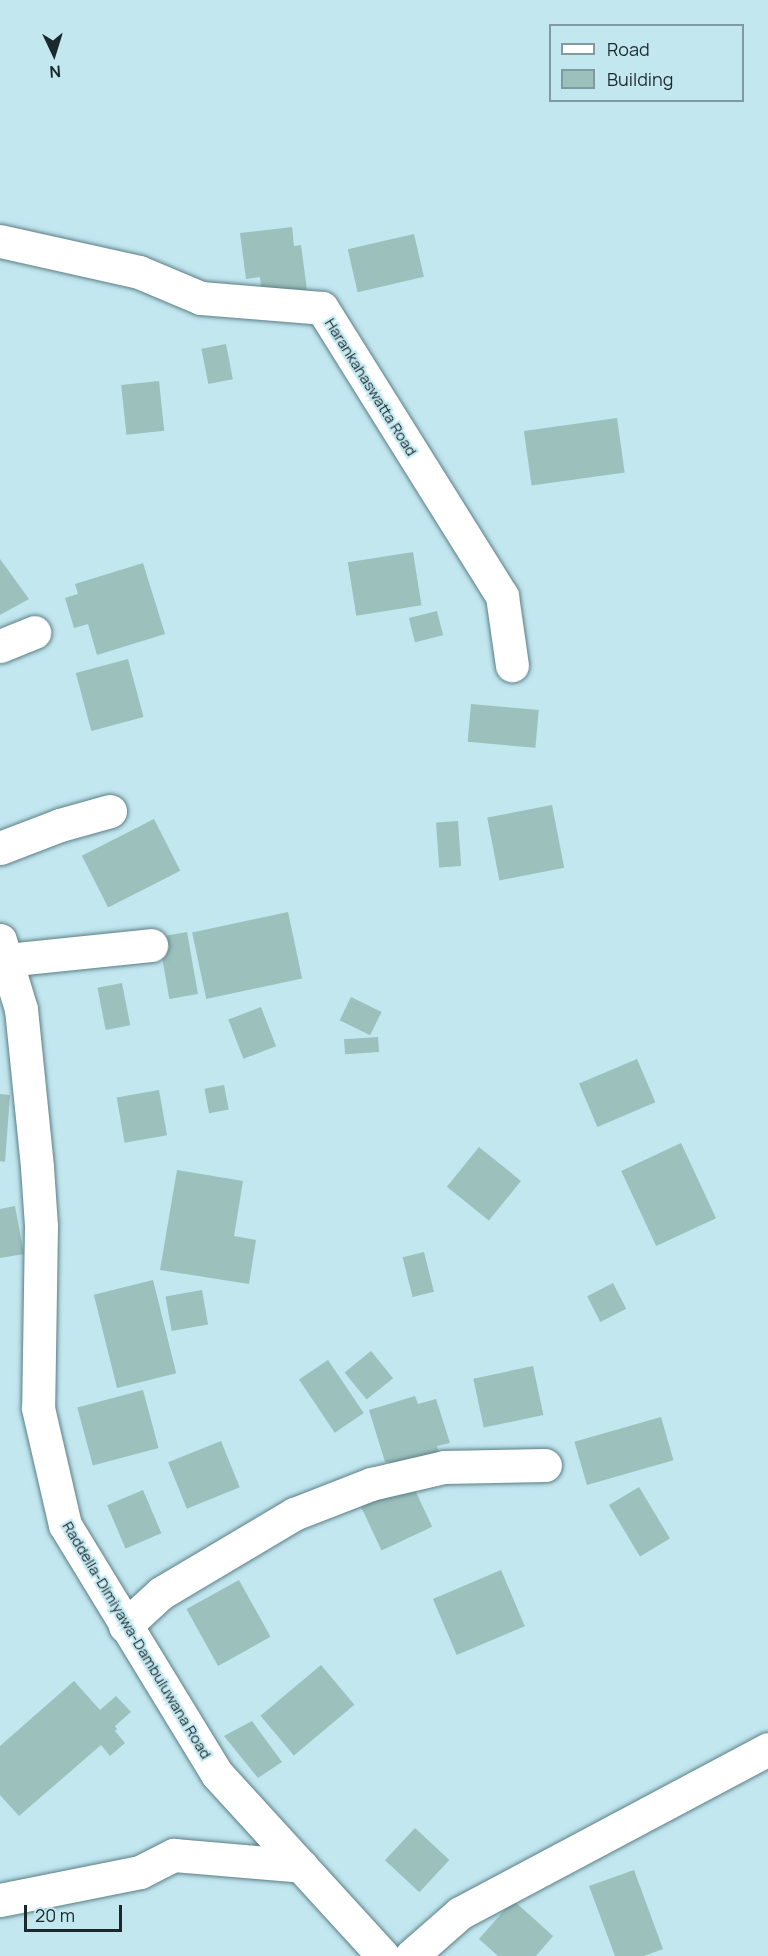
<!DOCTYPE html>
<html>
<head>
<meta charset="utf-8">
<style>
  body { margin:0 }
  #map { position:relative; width:768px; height:1956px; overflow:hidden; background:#c2e7ef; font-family:Manrope,sans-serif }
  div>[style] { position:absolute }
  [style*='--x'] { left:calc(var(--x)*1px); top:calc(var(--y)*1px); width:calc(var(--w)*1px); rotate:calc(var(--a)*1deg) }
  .building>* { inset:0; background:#9cc0bc; transform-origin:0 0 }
  .roads { filter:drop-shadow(0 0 2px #5c7e85) drop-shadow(0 0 2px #5c7e85) }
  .minor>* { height:33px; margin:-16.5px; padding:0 16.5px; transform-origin:16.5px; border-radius:16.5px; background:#fff }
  span { translate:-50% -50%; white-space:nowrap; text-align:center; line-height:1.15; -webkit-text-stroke:4.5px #c2e7ef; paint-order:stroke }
  .street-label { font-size:15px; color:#1b292c }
  .legend { position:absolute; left:549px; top:24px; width:195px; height:78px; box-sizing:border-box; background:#c2e7ef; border:2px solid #7f9ba1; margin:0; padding:8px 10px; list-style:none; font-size:18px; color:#1b292c }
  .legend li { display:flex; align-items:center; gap:12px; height:30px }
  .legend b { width:30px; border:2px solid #7f9ba1 }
  .north { position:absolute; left:24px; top:24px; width:60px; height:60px; -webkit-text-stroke:4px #c2e7ef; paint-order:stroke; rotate:176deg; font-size:16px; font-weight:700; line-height:24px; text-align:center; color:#1b292c }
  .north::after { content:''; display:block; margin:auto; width:21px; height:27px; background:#1b292c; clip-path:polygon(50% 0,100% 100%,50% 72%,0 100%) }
  .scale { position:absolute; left:24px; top:1905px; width:98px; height:27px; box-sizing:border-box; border:3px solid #1b292c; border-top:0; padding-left:8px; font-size:18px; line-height:21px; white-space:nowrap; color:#1b292c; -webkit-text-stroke:4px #c2e7ef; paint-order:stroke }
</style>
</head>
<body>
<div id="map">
  <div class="building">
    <i style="clip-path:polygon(292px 227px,294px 246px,301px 245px,307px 290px,262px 296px,260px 277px,246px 279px,240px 233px)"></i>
    <i style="left:414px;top:234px;width:44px;height:68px;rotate:77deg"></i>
    <i style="left:226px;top:344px;width:36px;height:25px;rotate:79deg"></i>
    <i style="left:159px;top:381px;width:50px;height:38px;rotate:84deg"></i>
    <i style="left:617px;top:418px;width:55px;height:94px;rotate:82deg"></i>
    <i style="left:413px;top:552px;width:54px;height:66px;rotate:81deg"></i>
    <i style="clip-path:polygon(0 559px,29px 599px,0 615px)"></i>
    <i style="clip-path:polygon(143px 563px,165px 634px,97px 655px,88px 624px,74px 628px,65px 598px,78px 594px,75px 584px)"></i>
    <i style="left:437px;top:611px;width:25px;height:29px;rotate:76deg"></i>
    <i style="left:128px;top:659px;width:60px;height:54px;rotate:75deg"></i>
    <i style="left:471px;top:704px;width:68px;height:38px;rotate:5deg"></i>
    <i style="left:552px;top:805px;width:64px;height:66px;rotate:79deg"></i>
    <i style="left:154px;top:819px;width:58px;height:81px;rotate:63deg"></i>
    <i style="left:458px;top:821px;width:45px;height:22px;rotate:86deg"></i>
    <i style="left:288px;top:912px;width:68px;height:98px;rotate:78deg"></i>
    <i style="left:187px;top:932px;width:63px;height:29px;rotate:80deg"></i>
    <i style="left:122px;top:983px;width:43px;height:25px;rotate:79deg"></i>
    <i style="left:351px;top:997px;width:34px;height:26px;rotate:26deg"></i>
    <i style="left:261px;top:1007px;width:42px;height:35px;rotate:69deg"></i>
    <i style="left:378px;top:1037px;width:15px;height:34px;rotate:86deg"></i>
    <i style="left:637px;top:1059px;width:47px;height:63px;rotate:67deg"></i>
    <i style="left:224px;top:1085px;width:25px;height:20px;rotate:79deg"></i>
    <i style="left:159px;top:1090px;width:46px;height:43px;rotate:80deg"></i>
    <i style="clip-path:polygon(0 1094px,10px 1095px,5px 1162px,0 1161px)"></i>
    <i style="left:681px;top:1143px;width:83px;height:66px;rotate:65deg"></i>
    <i style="left:479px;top:1147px;width:54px;height:51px;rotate:39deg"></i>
    <i style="clip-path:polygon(177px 1170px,243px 1181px,234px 1236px,256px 1240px,249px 1284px,160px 1270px)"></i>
    <i style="clip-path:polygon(15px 1206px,24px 1254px,0 1258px,0 1209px)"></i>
    <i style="left:424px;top:1252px;width:41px;height:22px;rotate:76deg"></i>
    <i style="left:153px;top:1280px;width:96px;height:61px;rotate:76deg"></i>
    <i style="left:613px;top:1283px;width:29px;height:29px;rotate:63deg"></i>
    <i style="left:202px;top:1290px;width:35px;height:37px;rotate:80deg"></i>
    <i style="left:371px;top:1351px;width:35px;height:34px;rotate:51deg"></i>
    <i style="left:328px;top:1360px;width:64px;height:35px;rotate:56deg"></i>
    <i style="left:533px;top:1366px;width:50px;height:61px;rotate:78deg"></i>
    <i style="left:143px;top:1390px;width:60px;height:68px;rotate:75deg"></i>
    <i style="clip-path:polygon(415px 1396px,418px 1404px,436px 1399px,450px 1443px,437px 1446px,441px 1459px,393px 1474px,389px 1462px,385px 1462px,369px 1410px)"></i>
    <i style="left:661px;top:1417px;width:45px;height:90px;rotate:74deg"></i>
    <i style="left:221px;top:1441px;width:50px;height:57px;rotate:68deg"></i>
    <i style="left:409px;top:1477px;width:55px;height:56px;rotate:65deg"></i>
    <i style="left:639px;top:1487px;width:60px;height:35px;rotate:59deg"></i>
    <i style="left:143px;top:1490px;width:47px;height:39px;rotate:67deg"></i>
    <i style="left:501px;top:1570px;width:61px;height:74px;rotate:67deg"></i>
    <i style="left:239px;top:1580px;width:65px;height:60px;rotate:61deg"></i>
    <i style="left:321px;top:1665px;width:52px;height:79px;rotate:50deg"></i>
    <i style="clip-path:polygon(74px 1681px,100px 1710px,116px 1696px,131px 1712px,115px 1726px,117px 1729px,115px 1731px,125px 1743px,110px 1756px,101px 1745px,19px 1816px,0 1795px,0 1746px)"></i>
    <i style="clip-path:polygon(252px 1721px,282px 1762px,258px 1778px,224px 1736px)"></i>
    <i style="left:415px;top:1828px;width:47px;height:44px;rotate:43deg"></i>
    <i style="clip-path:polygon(634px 1870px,663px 1949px,644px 1956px,615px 1956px,589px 1886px)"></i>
    <i style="clip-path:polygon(513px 1900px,553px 1936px,536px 1956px,498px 1956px,479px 1939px)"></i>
  </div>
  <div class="roads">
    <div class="minor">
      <i style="--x:0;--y:241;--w:142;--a:12.6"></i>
      <i style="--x:139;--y:272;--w:67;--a:22.8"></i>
      <i style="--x:201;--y:298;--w:121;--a:4.7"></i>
      <i style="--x:322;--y:308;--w:340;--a:58"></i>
      <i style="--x:502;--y:596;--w:70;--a:81.8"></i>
      <i style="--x:0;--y:646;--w:37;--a:-22"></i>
      <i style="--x:0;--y:848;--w:64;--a:-21"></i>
      <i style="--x:60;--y:825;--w:52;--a:-15.6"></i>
      <i style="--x:0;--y:940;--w:72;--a:73.1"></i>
      <i style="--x:21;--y:1009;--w:159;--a:84.2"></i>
      <i style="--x:37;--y:1167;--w:59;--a:86.1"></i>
      <i style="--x:41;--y:1226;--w:182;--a:90.9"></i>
      <i style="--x:38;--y:1408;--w:120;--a:77"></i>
      <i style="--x:65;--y:1525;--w:292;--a:58.6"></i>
      <i style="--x:217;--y:1774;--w:246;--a:47.6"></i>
      <i style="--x:7;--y:960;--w:145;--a:-5.9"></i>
      <i style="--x:125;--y:1626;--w:49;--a:-42.5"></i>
      <i style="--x:161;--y:1593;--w:155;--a:-30.7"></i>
      <i style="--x:294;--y:1514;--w:83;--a:-21.3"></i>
      <i style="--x:371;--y:1484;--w:75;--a:-13.1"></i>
      <i style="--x:444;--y:1467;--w:101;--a:-1.1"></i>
      <i style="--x:0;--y:1900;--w:143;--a:-11.3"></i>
      <i style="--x:140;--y:1872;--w:38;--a:-27"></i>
      <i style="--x:174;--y:1855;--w:128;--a:4.9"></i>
      <i style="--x:411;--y:1956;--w:65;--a:-41.3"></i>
      <i style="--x:460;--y:1913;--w:349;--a:-28"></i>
    </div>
  </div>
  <div class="street-label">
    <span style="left:371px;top:387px;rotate:58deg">Harankahaswatta Road</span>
    <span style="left:137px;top:1640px;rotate:59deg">Raddella-Dimiyawa-Dambuluwana Road</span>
  </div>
  <ul class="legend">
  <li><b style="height:8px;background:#fff"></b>Road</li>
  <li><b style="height:16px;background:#9cc0bc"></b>Building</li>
  </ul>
  <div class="north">N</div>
  <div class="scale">20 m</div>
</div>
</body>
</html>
